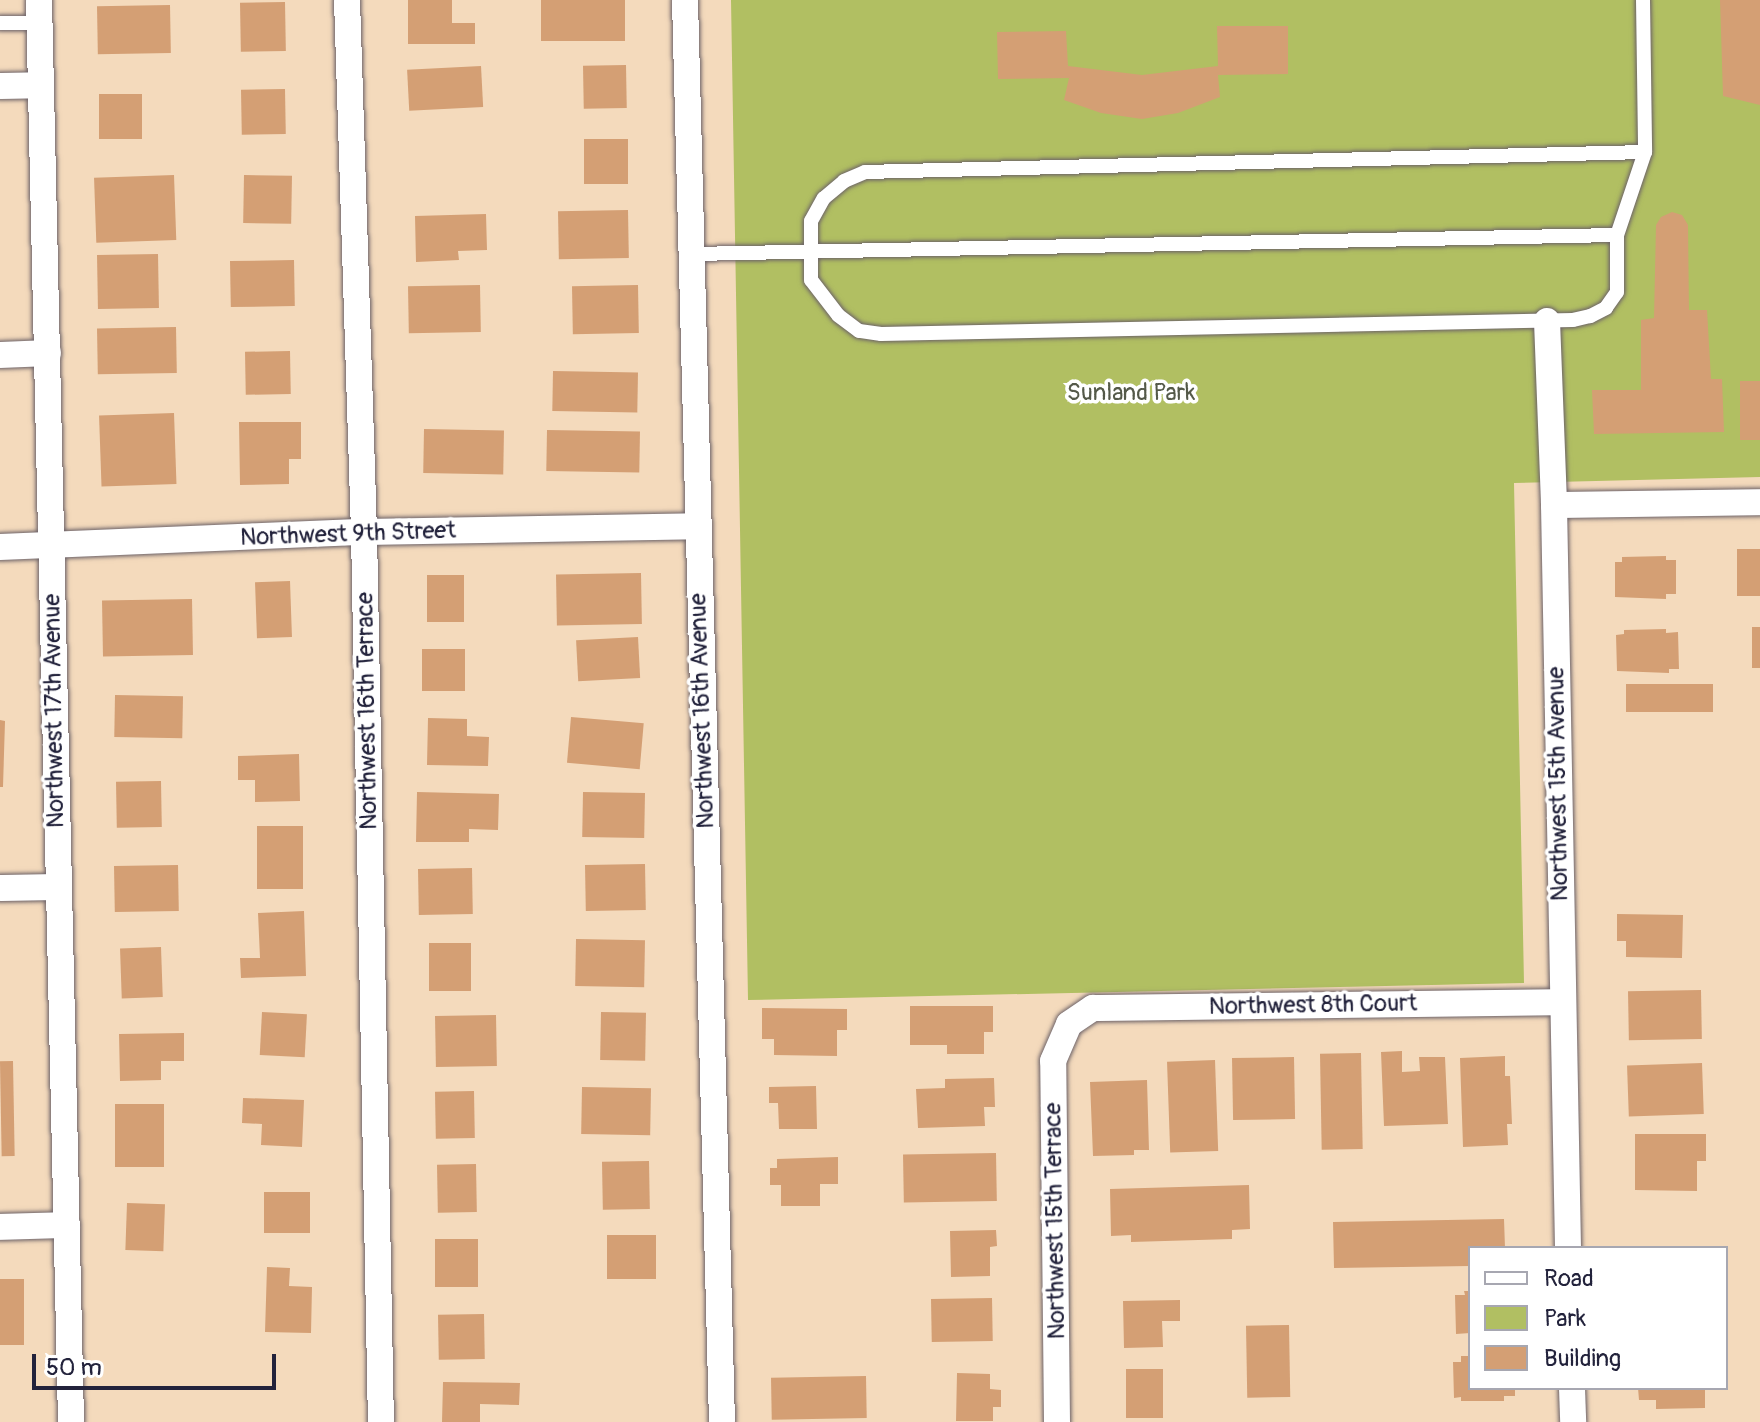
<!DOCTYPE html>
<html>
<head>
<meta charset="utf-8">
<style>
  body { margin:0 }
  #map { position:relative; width:1760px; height:1422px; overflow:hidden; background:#f4dabc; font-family:Pangolin,sans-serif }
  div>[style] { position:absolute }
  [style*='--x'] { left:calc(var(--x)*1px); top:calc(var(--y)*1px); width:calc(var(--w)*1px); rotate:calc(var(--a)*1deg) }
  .green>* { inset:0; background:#b1bf62 }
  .building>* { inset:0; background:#d49f74; transform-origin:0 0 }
  .roads { filter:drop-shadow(0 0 2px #6c6268) drop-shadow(0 0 2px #6c6268) }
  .lane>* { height:14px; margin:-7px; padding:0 7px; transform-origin:7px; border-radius:7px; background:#fff }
  .street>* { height:26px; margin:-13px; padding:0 13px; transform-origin:13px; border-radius:13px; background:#fff }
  span { translate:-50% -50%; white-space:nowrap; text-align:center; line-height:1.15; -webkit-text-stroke:7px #fff; paint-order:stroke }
  .park-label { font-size:24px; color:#545949 }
  .street-label { font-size:24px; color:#22223b }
  .legend { position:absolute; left:1468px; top:1246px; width:260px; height:144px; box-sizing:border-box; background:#fff; border:2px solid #a7a7b1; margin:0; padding:10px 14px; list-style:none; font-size:24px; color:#22223b }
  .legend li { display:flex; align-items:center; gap:16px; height:40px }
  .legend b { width:40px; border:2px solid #a7a7b1 }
  .scale { position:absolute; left:32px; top:1354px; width:244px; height:36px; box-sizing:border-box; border:4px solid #22223b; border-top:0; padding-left:10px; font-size:24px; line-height:28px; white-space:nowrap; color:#22223b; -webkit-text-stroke:6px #fff; paint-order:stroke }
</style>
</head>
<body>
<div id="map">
  <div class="green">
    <i style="clip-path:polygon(731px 0,1760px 0,1760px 477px,1514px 483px,1524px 983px,748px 1000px)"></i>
  </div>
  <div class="building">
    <i style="clip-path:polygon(408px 0,452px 0,452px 23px,475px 23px,475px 44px,408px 44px)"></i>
    <i style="left:541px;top:0;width:84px;height:41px"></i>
    <i style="clip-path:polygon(1720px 0,1760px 0,1760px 105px,1723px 96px)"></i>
    <i style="left:285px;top:2px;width:49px;height:45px;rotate:89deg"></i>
    <i style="left:170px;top:5px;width:48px;height:73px;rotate:89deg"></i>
    <i style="clip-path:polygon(1217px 26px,1288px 26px,1288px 74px,1218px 75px,1220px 97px,1178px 113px,1142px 119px,1101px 113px,1064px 100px,1069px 78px,998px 79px,997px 32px,1066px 31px,1068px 66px,1142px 75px,1218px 66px)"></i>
    <i style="left:626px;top:65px;width:43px;height:43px;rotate:89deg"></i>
    <i style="left:481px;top:66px;width:41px;height:74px;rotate:87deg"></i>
    <i style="left:285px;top:89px;width:45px;height:44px;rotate:89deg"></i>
    <i style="left:99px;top:94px;width:43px;height:45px"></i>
    <i style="left:584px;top:139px;width:44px;height:45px"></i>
    <i style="left:174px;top:175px;width:65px;height:80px;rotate:88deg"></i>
    <i style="left:244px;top:175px;width:48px;height:48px;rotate:1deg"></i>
    <i style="left:628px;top:210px;width:48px;height:70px;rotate:89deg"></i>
    <i style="clip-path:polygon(1672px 212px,1682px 215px,1688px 225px,1689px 310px,1707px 310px,1711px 379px,1722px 379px,1724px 432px,1594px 434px,1592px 390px,1641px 390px,1641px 320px,1654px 318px,1656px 225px,1661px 217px)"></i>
    <i style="clip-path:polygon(486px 214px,487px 250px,458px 251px,459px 260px,416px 262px,415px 216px)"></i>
    <i style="left:158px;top:254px;width:54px;height:61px;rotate:89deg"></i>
    <i style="left:294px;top:260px;width:46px;height:64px;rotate:89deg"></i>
    <i style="left:480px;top:285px;width:47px;height:72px;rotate:89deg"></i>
    <i style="left:638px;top:285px;width:48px;height:66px;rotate:89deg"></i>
    <i style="left:176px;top:327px;width:46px;height:79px;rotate:89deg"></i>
    <i style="left:290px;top:351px;width:43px;height:45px;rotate:89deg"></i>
    <i style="left:553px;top:371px;width:85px;height:40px;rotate:1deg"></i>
    <i style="left:1760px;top:381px;width:59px;height:20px;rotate:90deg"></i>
    <i style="left:174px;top:413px;width:71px;height:75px;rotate:88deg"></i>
    <i style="clip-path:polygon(239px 422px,301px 422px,301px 459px,289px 459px,289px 484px,240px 485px)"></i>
    <i style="left:424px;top:429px;width:80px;height:44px;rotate:1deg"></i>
    <i style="left:547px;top:430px;width:93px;height:41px;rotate:1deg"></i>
    <i style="left:1760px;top:549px;width:47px;height:23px;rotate:90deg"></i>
    <i style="clip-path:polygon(1666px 556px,1666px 560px,1676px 560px,1676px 594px,1666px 594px,1666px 599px,1615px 597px,1615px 562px,1622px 562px,1622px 557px)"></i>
    <i style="left:641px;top:573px;width:51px;height:85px;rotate:89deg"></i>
    <i style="left:427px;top:575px;width:37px;height:47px"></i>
    <i style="left:290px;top:581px;width:56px;height:35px;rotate:88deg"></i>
    <i style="left:192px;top:599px;width:56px;height:90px;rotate:89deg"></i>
    <i style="left:1752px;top:627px;width:8px;height:41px"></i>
    <i style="clip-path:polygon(1666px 629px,1666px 633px,1678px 632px,1679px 669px,1669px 669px,1669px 673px,1617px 671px,1616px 635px,1624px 634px,1624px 630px)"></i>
    <i style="left:638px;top:637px;width:41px;height:62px;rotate:87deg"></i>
    <i style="left:422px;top:649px;width:43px;height:42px"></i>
    <i style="left:1713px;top:684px;width:28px;height:87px;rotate:90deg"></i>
    <i style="left:115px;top:695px;width:68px;height:42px;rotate:1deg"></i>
    <i style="left:571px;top:717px;width:73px;height:46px;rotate:5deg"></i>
    <i style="clip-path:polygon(428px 718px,467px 719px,467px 736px,489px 737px,488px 766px,427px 765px)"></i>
    <i style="clip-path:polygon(0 720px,5px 721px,3px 787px,0 787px)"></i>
    <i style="clip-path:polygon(299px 754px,300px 801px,255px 802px,255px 780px,238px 780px,238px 756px)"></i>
    <i style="left:161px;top:781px;width:46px;height:45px;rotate:89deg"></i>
    <i style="clip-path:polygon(417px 792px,499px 794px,498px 830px,469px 829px,469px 842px,416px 842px)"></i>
    <i style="left:583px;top:792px;width:62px;height:45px;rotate:1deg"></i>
    <i style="left:257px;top:826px;width:46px;height:63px"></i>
    <i style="left:645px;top:864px;width:46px;height:60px;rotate:89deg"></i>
    <i style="left:178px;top:865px;width:46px;height:64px;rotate:89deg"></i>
    <i style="left:472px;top:868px;width:46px;height:54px;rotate:89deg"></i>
    <i style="clip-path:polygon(304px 911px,306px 976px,241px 978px,240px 958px,260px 958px,258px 913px)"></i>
    <i style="clip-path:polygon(1617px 914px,1683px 915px,1682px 958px,1626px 957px,1626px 941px,1617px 941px)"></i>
    <i style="left:576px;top:939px;width:69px;height:47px;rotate:1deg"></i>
    <i style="left:429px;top:943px;width:42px;height:48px"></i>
    <i style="left:161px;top:947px;width:50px;height:41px;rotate:88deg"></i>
    <i style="left:1701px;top:990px;width:49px;height:73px;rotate:89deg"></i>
    <i style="clip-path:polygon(910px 1006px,993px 1006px,993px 1032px,984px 1032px,984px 1054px,947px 1054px,947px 1045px,910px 1045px)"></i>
    <i style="clip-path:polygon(762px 1008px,847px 1009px,847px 1030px,837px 1030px,837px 1056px,774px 1055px,774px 1039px,762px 1039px)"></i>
    <i style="left:262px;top:1012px;width:45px;height:43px;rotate:3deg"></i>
    <i style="left:601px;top:1012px;width:45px;height:48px;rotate:1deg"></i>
    <i style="left:496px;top:1015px;width:51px;height:61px;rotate:89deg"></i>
    <i style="clip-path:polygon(184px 1033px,184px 1061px,161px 1061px,161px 1080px,120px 1081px,119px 1034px)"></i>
    <i style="clip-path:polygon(1402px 1051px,1402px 1072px,1420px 1071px,1419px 1057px,1445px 1057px,1448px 1124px,1384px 1126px,1381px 1052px)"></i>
    <i style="left:1361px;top:1053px;width:96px;height:41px;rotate:89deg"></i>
    <i style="clip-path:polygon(1505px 1056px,1505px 1076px,1510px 1076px,1512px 1124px,1507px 1124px,1508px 1145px,1463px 1147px,1460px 1058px)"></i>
    <i style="left:1294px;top:1057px;width:62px;height:62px;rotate:89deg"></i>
    <i style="left:1215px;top:1060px;width:91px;height:48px;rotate:88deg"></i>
    <i style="left:13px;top:1061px;width:95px;height:13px;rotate:89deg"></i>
    <i style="left:1702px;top:1063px;width:51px;height:75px;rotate:88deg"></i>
    <i style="clip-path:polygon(994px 1078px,995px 1107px,984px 1107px,985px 1126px,918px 1128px,916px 1089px,945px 1088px,945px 1079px)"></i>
    <i style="clip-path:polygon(1147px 1080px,1149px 1150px,1134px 1150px,1134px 1155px,1093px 1156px,1090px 1082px)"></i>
    <i style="clip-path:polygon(816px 1086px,817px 1129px,779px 1129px,778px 1103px,769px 1103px,769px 1087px)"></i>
    <i style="left:582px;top:1087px;width:69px;height:47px;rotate:1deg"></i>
    <i style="left:474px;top:1091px;width:47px;height:39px;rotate:89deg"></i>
    <i style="clip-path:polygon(243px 1098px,304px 1100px,302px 1147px,261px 1145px,262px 1124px,242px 1123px)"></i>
    <i style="left:115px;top:1104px;width:49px;height:63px"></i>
    <i style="clip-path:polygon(1635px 1134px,1706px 1134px,1706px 1161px,1697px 1161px,1697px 1191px,1635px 1190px)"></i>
    <i style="left:996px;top:1153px;width:48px;height:93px;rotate:89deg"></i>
    <i style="clip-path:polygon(838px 1157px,838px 1184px,820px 1184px,820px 1206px,781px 1206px,781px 1185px,770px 1185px,770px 1168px,777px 1168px,777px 1159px)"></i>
    <i style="left:649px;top:1161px;width:48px;height:47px;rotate:89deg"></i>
    <i style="left:476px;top:1164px;width:48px;height:39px;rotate:89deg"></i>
    <i style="clip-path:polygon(1249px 1185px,1250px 1229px,1232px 1230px,1232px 1239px,1131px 1242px,1131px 1235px,1111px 1236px,1110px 1189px)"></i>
    <i style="left:264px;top:1192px;width:46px;height:41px"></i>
    <i style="left:127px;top:1203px;width:38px;height:47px;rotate:2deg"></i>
    <i style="clip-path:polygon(1504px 1219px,1505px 1248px,1470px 1248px,1470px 1266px,1334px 1268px,1333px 1222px)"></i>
    <i style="clip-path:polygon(996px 1230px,997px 1246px,990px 1247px,990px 1276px,951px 1277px,950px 1231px)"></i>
    <i style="left:607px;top:1235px;width:49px;height:44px"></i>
    <i style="left:435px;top:1239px;width:43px;height:48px"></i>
    <i style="clip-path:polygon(267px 1267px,290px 1268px,289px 1286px,312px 1287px,311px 1333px,265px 1332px)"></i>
    <i style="left:0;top:1279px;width:24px;height:66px"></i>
    <i style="clip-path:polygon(1464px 1291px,1470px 1291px,1470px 1333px,1456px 1334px,1455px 1295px,1465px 1295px)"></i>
    <i style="left:992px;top:1298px;width:43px;height:61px;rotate:89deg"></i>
    <i style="clip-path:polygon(1180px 1300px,1180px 1321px,1162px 1321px,1163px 1347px,1124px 1348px,1123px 1301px)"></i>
    <i style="left:484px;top:1314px;width:45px;height:46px;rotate:89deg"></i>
    <i style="left:1289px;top:1325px;width:72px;height:43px;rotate:89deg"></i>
    <i style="clip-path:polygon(1461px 1356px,1470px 1356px,1470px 1388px,1515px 1388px,1515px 1396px,1504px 1396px,1504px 1401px,1461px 1401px,1461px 1397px,1454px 1398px,1453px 1362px,1461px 1362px)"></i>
    <i style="left:1126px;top:1369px;width:37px;height:49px"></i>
    <i style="clip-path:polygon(957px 1373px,990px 1374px,990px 1389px,1001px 1390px,1001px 1407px,993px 1407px,993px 1421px,956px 1421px)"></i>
    <i style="left:866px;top:1376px;width:42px;height:95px;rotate:89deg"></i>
    <i style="clip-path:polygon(443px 1382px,520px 1383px,519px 1405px,480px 1404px,480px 1422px,442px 1422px)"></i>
    <i style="clip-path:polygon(1638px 1388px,1705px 1388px,1705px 1408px,1656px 1409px,1656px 1400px,1639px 1400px)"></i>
  </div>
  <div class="roads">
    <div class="lane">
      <i style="--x:1643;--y:0;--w:152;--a:89.2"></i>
      <i style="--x:1645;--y:152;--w:88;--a:108.6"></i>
      <i style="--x:1617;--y:235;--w:57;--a:90"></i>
      <i style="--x:1617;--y:292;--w:19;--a:125"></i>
      <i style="--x:1606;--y:308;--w:18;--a:153"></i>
      <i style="--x:1590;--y:316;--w:17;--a:167"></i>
      <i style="--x:1573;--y:320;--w:692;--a:178.84"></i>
      <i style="--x:881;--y:334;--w:22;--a:-172"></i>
      <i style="--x:859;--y:331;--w:26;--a:-143"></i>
      <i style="--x:838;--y:315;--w:44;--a:-127.6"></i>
      <i style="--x:811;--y:280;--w:59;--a:-90"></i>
      <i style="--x:811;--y:221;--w:26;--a:-61"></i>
      <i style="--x:824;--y:198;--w:26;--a:-40"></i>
      <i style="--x:844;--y:181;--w:23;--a:-23"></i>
      <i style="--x:865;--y:172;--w:780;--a:-1.47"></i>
      <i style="--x:0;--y:23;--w:37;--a:0"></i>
      <i style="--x:693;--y:254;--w:924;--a:-1.18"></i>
    </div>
    <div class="street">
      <i style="--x:39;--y:0;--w:1422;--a:88.71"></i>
      <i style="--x:347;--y:0;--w:532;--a:88.17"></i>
      <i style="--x:364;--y:532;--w:890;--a:88.91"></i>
      <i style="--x:685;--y:0;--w:1422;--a:88.51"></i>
      <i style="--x:0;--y:86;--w:39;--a:-1"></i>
      <i style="--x:1547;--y:321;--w:184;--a:87.8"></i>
      <i style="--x:1554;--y:505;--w:743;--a:88.92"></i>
      <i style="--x:0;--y:355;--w:48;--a:-2.4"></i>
      <i style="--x:1554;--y:505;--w:206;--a:-0.8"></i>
      <i style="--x:0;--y:547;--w:364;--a:-2.4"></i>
      <i style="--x:364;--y:532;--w:333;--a:-1"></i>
      <i style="--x:0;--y:888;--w:58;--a:-1"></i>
      <i style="--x:0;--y:1227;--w:67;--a:-1.7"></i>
      <i style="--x:1572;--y:1388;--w:34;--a:88"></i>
      <i style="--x:1057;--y:1422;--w:361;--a:-90.6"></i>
      <i style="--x:1053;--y:1061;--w:40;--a:-66.6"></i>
      <i style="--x:1069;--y:1024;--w:29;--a:-34"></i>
      <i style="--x:1093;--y:1008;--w:468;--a:-0.7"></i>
    </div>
  </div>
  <div class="park-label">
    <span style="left:1131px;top:393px">Sunland Park</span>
  </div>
  <div class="street-label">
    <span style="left:348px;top:534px;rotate:-2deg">Northwest 9th Street</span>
    <span style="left:54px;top:711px;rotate:-91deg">Northwest 17th Avenue</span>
    <span style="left:367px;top:711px;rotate:-91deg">Northwest 16th Terrace</span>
    <span style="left:702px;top:711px;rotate:-92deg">Northwest 16th Avenue</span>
    <span style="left:1558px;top:784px;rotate:-91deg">Northwest 15th Avenue</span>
    <span style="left:1313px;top:1005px;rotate:-1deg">Northwest 8th Court</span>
    <span style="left:1055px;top:1221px;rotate:-91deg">Northwest 15th Terrace</span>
  </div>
  <ul class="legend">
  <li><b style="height:10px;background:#fff"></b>Road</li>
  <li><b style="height:22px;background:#b1bf62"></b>Park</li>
  <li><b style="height:22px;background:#d49f74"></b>Building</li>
  </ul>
  <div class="scale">50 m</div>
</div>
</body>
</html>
